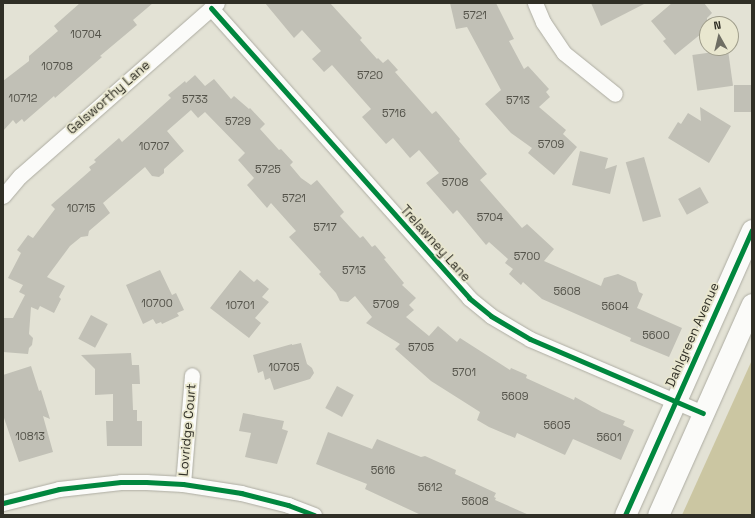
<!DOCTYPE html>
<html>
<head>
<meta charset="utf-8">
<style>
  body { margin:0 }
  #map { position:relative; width:755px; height:518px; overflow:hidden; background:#e3e2d5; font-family:"Space Grotesk",sans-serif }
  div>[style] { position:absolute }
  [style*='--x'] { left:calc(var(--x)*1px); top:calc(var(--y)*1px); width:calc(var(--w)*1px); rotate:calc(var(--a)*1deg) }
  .forest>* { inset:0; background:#cbc6a2 }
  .building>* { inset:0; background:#c1c0b6; transform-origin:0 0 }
  .roads { filter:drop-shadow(0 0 1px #adaca2) drop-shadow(0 0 1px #adaca2) }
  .street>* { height:15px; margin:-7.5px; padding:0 7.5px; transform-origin:7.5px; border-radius:7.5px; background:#fbfbf9 }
  .secondary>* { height:21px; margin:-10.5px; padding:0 10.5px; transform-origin:10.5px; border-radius:10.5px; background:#fbfbf9 }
  .cycleway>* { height:5px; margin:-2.5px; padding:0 2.5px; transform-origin:2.5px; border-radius:2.5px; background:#00873e }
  span { translate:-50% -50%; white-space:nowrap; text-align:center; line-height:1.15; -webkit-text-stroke:3.5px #e9e7cf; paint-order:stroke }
  .number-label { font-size:11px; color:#54534a }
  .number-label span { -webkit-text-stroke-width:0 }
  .street-label { font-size:13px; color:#302f26 }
  .frame { position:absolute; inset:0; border:4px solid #302f26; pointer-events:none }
  .north { position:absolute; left:699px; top:16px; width:40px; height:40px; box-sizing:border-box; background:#e9e7cf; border:1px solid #9f9d8b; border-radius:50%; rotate:352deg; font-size:11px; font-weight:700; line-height:16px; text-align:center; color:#302f26 }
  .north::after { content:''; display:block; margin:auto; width:14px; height:18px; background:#6f6e63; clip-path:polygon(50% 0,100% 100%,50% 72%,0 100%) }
</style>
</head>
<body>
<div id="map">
  <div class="forest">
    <i style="clip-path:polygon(752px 360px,752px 515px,682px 515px)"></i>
  </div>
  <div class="building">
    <i style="clip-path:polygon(80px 3px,153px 3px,133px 20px,137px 25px,100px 56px,102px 57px,55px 98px,54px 96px,24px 122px,22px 119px,16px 124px,13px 120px,3px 131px,3px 81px,29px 61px,29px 56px,58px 31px,54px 26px)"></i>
    <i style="clip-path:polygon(265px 3px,330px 3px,362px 38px,360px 40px,377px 59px,378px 58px,383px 63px,388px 59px,398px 70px,395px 72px,432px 114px,436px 111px,460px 139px,459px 141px,487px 174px,480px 180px,522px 228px,527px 224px,554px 249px,544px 261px,601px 286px,604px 278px,618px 274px,636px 282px,639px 292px,643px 294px,637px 308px,682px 328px,669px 357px,630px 341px,631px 338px,542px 299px,523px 282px,521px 285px,509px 274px,513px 269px,505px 263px,508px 259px,489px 242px,486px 245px,457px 210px,453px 214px,426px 183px,439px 173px,419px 150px,410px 158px,393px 138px,386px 144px,362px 117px,371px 109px,332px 65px,324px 72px,312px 59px,321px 51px,302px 30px,294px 38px)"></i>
    <i style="clip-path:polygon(450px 3px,496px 3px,514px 39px,509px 41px,524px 69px,528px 66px,549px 89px,546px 92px,550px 97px,539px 107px,566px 130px,563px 134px,577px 147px,554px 175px,528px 153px,532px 148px,511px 133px,485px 104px,501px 90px,467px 27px,456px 29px)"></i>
    <i style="clip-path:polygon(591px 3px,646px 3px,601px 26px)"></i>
    <i style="clip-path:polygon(672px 3px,704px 3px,712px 13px,707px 18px,707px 29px,675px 55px,663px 41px,666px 39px,651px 21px)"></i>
    <i style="left:728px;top:50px;width:36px;height:36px;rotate:82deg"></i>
    <i style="clip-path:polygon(195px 75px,205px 86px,214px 79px,231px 99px,234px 96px,249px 109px,250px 108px,265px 124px,260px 129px,279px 150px,281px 149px,293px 162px,290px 165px,301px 178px,311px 185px,317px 180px,344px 212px,340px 216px,360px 238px,363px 236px,372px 247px,375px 245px,386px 258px,384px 259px,404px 283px,402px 285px,416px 298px,409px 305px,414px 310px,406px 317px,429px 336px,438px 326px,457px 342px,460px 338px,510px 370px,511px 368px,527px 375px,526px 378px,574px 400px,575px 397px,602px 412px,625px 421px,623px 425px,634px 430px,621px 460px,573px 439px,565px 455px,517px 433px,515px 438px,489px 427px,477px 420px,480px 412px,431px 381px,395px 349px,400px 344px,366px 323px,372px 317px,355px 296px,348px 302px,340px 301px,336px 293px,319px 274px,321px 272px,289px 237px,296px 231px,271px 203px,267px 208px,247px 185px,254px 178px,238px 160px,245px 153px,205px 112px,198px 118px,191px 110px,167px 131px,184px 151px,164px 169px,164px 173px,159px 177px,152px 176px,145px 167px,103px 203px,110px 213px,89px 231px,88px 236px,81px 237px,70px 246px,47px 277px,65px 286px,59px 297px,61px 299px,54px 313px,40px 306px,38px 310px,31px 307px,29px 334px,33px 338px,32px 345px,29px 348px,28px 354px,3px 352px,3px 318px,13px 318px,25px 295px,19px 292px,23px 285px,8px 278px,21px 253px,17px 250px,28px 235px,33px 238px,55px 209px,51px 205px,91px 170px,89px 167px,96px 162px,94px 160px,119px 138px,122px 142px,171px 98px,168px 95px,185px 81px,186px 83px)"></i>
    <i style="left:734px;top:85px;width:18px;height:27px"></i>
    <i style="clip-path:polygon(700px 107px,731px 126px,709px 163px,668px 138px,678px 122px,681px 124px,688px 113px,701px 121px)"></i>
    <i style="clip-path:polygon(580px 151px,608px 158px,605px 169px,617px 165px,610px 194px,572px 185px)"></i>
    <i style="left:644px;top:157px;width:62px;height:19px;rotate:74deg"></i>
    <i style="left:700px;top:187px;width:18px;height:25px;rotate:61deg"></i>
    <i style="clip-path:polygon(160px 270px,172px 295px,176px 293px,184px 310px,177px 313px,179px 316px,162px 324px,161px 322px,156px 324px,153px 319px,143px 324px,126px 285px)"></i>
    <i style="clip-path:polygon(240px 270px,254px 282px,257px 279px,269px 289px,262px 297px,269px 302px,255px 318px,261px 323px,249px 338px,210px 308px)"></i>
    <i style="left:91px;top:315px;width:19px;height:27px;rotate:28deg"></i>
    <i style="clip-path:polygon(301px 343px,307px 364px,312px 368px,314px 373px,310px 379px,274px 390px,270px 378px,265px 380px,263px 371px,258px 373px,253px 355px,292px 344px,292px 345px)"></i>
    <i style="clip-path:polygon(131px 353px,132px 365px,139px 365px,140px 384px,132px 384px,133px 410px,137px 410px,137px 421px,142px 421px,142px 446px,107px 446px,106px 421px,113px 421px,113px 394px,95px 395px,95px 369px,81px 355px)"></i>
    <i style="clip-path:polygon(31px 366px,39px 391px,41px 390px,50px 419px,43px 416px,53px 452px,19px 462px,3px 415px,3px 375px)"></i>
    <i style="left:337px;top:386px;width:19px;height:25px;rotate:28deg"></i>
    <i style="clip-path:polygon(243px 413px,284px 421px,282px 429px,288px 431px,277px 464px,245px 457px,251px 433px,239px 431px)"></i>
    <i style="clip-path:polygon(328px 432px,372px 449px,377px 439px,421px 457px,425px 456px,456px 470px,455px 474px,496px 493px,494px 497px,496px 498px,495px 500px,529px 515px,421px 515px,365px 489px,367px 484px,316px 464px)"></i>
  </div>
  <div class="roads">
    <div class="street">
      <i style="--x:535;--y:3;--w:21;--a:67"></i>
      <i style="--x:543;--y:22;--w:37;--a:56"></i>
      <i style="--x:564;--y:53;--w:65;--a:38.8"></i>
      <i style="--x:211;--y:8;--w:388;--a:48.3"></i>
      <i style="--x:469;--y:298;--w:28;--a:39"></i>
      <i style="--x:491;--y:316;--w:45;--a:30.5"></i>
      <i style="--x:530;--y:339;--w:188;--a:23.2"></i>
      <i style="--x:3;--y:196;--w:26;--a:-50"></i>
      <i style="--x:20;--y:176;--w:262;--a:-41.3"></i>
      <i style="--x:183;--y:484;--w:109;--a:-85.3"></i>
      <i style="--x:3;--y:503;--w:58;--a:-14"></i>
      <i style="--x:59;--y:489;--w:62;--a:-6.4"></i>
      <i style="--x:121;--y:482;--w:25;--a:0"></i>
      <i style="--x:146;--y:482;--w:37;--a:3"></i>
      <i style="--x:183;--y:484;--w:59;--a:8.8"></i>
      <i style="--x:241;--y:493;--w:49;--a:14.3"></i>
      <i style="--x:288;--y:505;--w:28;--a:21"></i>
    </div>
    <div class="secondary">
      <i style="--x:625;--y:515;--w:312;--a:-66"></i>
      <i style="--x:658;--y:515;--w:231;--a:-66"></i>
    </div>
  </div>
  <div class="cycleway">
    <i style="--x:211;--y:8;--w:388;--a:48.3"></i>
    <i style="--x:469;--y:298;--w:28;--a:39"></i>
    <i style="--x:491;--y:316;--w:45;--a:30.5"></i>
    <i style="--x:530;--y:339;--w:188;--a:23.2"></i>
    <i style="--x:3;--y:503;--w:58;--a:-14"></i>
    <i style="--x:59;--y:489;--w:62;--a:-6.4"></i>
    <i style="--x:121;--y:482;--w:25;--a:0"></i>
    <i style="--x:146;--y:482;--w:37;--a:3"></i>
    <i style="--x:183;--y:484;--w:59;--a:8.8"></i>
    <i style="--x:241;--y:493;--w:49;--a:14.3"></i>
    <i style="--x:288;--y:505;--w:28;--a:21"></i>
    <i style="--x:625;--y:515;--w:312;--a:-66"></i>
  </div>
  <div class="number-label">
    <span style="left:475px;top:15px">5721</span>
    <span style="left:86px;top:34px">10704</span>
    <span style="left:57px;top:66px">10708</span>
    <span style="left:370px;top:75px">5720</span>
    <span style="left:23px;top:98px">10712</span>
    <span style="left:195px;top:99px">5733</span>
    <span style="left:518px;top:100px">5713</span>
    <span style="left:394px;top:113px">5716</span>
    <span style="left:238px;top:121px">5729</span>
    <span style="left:551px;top:144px">5709</span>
    <span style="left:154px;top:146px">10707</span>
    <span style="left:268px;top:169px">5725</span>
    <span style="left:455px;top:182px">5708</span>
    <span style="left:294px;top:198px">5721</span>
    <span style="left:81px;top:208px">10715</span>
    <span style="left:490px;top:217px">5704</span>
    <span style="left:325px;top:227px">5717</span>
    <span style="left:527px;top:256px">5700</span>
    <span style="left:354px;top:270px">5713</span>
    <span style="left:567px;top:291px">5608</span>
    <span style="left:157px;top:303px">10700</span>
    <span style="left:386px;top:304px">5709</span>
    <span style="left:240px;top:305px">10701</span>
    <span style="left:615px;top:306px">5604</span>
    <span style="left:656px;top:335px">5600</span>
    <span style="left:421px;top:347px">5705</span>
    <span style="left:284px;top:367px">10705</span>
    <span style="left:464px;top:372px">5701</span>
    <span style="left:515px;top:396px">5609</span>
    <span style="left:557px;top:425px">5605</span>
    <span style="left:30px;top:436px">10813</span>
    <span style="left:609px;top:437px">5601</span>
    <span style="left:383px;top:470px">5616</span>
    <span style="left:430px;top:487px">5612</span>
    <span style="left:475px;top:501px">5608</span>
  </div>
  <div class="street-label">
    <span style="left:109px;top:98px;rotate:-41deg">Galsworthy Lane</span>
    <span style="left:435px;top:244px;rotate:48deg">Trelawney Lane</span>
    <span style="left:693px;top:335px;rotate:-66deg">Dahlgreen Avenue</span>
    <span style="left:188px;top:430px;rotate:-85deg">Lovridge Court</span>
  </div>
  <div class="frame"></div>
  <div class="north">N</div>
</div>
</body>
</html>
